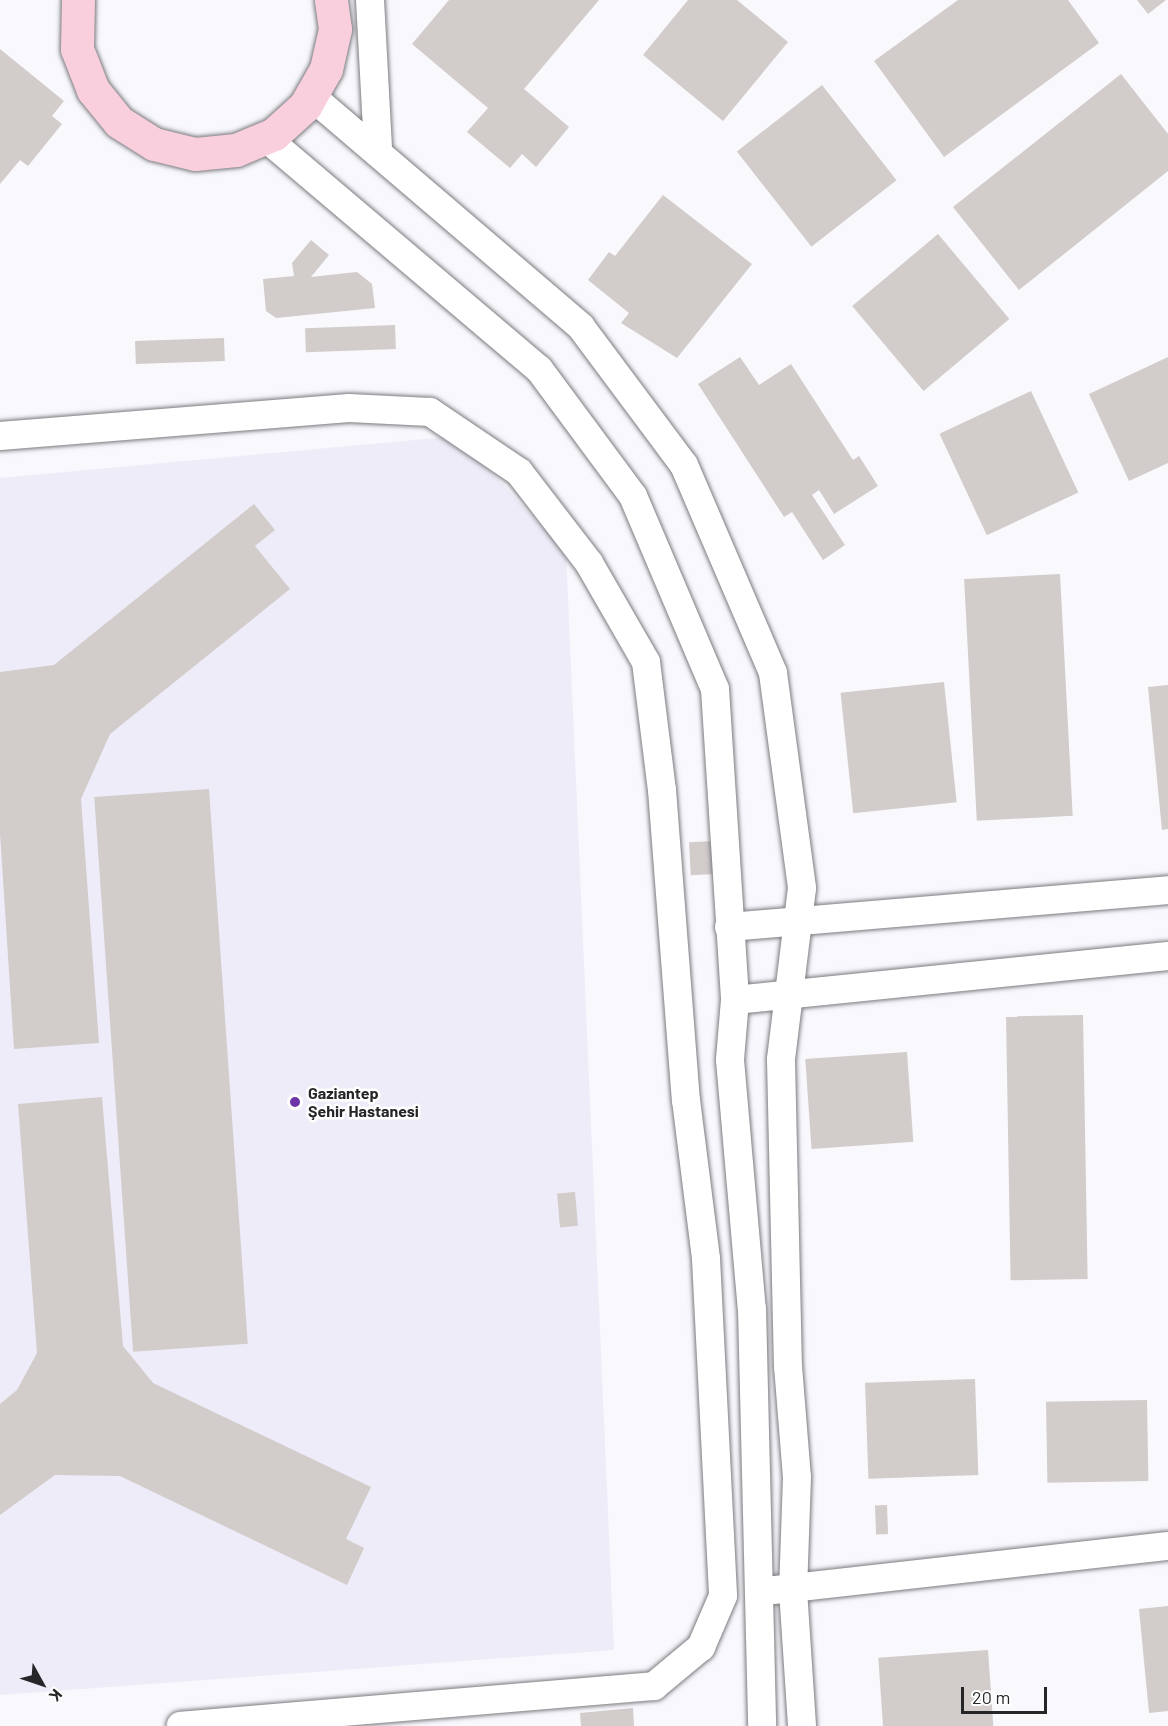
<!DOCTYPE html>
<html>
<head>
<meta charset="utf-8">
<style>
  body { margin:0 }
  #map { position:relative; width:1168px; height:1726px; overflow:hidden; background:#f8f8fd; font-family:Barlow,sans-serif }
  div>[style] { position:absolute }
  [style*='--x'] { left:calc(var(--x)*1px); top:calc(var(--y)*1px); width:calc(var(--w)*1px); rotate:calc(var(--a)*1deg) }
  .built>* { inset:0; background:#edecf8 }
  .building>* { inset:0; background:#d2cccb; transform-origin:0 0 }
  .roads { filter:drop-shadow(0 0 2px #7c7c80) drop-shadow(0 0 2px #7c7c80) }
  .minor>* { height:28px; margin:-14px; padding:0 14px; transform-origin:14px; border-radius:14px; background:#fff }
  .major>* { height:33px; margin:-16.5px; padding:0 16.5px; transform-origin:16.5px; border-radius:16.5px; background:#facfdd }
  .dots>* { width:16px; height:16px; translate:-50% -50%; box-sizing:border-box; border:3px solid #fff; border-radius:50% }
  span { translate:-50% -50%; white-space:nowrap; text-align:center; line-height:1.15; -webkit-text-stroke:5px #fff; paint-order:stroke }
  .poi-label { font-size:16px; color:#262628; font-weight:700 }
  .left { translate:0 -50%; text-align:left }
  .north { position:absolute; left:12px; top:1654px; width:60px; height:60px; -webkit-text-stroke:4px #fff; paint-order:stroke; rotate:130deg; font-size:16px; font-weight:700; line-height:24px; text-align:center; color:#262628 }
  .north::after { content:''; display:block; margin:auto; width:21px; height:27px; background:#262628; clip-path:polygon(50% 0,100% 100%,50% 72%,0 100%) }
  .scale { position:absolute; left:961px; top:1687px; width:86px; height:27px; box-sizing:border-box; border:3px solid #262628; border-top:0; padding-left:8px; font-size:18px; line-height:21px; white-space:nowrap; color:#262628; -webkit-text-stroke:4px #fff; paint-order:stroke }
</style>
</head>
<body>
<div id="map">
  <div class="built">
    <i style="clip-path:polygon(458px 436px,566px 553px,614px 1650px,0 1695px,0 478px)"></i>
  </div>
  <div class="building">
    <i style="clip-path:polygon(449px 0,599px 0,524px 89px,569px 127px,536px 167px,522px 154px,510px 168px,467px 132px,488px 108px,412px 44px)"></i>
    <i style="clip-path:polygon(688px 0,737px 0,788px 42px,723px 121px,643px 55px)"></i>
    <i style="clip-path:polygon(958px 0,1068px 0,1099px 43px,944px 157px,874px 61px)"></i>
    <i style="clip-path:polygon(1137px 0,1166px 0,1148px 14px)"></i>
    <i style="clip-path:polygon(0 49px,64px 101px,52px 116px,62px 124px,28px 166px,20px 160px,0 184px)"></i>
    <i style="clip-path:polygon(1121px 74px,1168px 134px,1168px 171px,1019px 290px,953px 207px)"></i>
    <i style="left:822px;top:85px;width:121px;height:108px;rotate:52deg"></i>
    <i style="clip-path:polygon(663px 195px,752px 264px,677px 358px,621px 323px,629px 313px,588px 280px,609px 252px,615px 256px)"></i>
    <i style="left:938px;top:234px;width:111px;height:112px;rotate:50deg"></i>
    <i style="clip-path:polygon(311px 240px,329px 255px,311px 277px,357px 272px,372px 284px,375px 308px,276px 318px,266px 311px,263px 279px,294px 276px,292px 263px)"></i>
    <i style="left:395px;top:325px;width:24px;height:90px;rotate:88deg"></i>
    <i style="left:224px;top:338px;width:23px;height:89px;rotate:88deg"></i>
    <i style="clip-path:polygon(740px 357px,759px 385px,791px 364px,853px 460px,859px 456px,878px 486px,834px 514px,819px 490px,812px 495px,845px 545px,823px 560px,792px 512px,784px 517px,698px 384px)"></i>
    <i style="clip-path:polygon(1168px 357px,1168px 463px,1129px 481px,1089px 394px)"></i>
    <i style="left:1031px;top:391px;width:112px;height:101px;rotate:65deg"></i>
    <i style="clip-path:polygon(254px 504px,275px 530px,255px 546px,290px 589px,110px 734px,81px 799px,99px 1043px,14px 1049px,0 833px,0 672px,54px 665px)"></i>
    <i style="left:1060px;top:574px;width:242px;height:96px;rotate:87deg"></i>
    <i style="left:944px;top:682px;width:121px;height:104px;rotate:84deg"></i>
    <i style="clip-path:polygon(1168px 685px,1168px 829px,1162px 830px,1148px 687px)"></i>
    <i style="left:209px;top:789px;width:556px;height:115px;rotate:86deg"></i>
    <i style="left:714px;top:841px;width:33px;height:25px;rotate:87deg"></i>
    <i style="left:1083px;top:1015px;width:264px;height:77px;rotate:89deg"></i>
    <i style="left:907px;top:1052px;width:90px;height:102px;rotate:86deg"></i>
    <i style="clip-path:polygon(102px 1097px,123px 1346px,153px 1383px,371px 1487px,346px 1539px,364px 1548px,347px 1585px,120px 1476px,55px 1475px,0 1515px,0 1404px,17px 1390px,37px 1353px,18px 1104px)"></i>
    <i style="left:575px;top:1192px;width:34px;height:18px;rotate:85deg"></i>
    <i style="left:975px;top:1379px;width:96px;height:110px;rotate:88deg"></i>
    <i style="left:1147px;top:1400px;width:81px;height:101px;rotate:89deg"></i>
    <i style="left:887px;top:1505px;width:29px;height:12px;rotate:88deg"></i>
    <i style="clip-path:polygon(1168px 1606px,1168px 1711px,1149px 1713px,1139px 1609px)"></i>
    <i style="left:988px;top:1650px;width:76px;height:110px;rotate:86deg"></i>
    <i style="clip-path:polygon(633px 1708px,634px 1726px,581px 1726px,580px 1713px)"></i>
  </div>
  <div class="roads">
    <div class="minor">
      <i style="--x:370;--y:0;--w:149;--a:86.9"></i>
      <i style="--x:311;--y:96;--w:355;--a:40.5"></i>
      <i style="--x:581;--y:327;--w:172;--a:53.3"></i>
      <i style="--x:684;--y:465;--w:226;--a:66.8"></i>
      <i style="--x:773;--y:673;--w:217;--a:82.3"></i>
      <i style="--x:802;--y:888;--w:173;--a:97"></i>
      <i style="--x:781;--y:1060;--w:306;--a:88.7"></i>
      <i style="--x:788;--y:1366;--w:111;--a:85.4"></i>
      <i style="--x:797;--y:1477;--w:113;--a:92"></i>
      <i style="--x:793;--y:1590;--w:136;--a:86.2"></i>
      <i style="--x:265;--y:137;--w:359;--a:40.3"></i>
      <i style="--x:539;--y:369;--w:158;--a:53.5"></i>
      <i style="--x:633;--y:496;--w:210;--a:67"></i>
      <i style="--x:715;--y:689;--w:312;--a:86.3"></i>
      <i style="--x:735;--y:1000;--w:60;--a:94.8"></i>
      <i style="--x:730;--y:1060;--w:250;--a:85"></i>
      <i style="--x:752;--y:1309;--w:417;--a:88.6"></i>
      <i style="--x:0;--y:436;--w:350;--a:-4.6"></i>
      <i style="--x:349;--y:408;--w:81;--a:2.8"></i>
      <i style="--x:430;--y:412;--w:107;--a:34"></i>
      <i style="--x:519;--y:472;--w:115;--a:52.4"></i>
      <i style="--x:589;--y:563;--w:114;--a:60.1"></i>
      <i style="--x:646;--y:662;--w:129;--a:82.9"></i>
      <i style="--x:662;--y:790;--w:311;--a:85.6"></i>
      <i style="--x:686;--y:1100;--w:160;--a:82.8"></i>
      <i style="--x:706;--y:1259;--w:337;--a:87.1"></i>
      <i style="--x:723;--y:1596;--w:56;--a:113.3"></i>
      <i style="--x:701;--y:1647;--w:61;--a:140.3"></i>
      <i style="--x:654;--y:1686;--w:475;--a:175.2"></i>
      <i style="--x:729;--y:927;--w:441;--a:-4.8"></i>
      <i style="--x:735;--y:1000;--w:435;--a:-5.8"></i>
      <i style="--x:774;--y:1590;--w:396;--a:-6.4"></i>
    </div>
    <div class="major">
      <i style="--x:78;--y:0;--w:49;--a:91.2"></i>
      <i style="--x:77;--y:49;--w:44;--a:68.7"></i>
      <i style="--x:93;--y:90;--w:41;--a:50.9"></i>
      <i style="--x:119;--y:122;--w:41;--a:32.2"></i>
      <i style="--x:154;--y:144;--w:42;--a:13.7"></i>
      <i style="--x:195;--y:154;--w:41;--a:-5.6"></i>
      <i style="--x:236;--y:150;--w:41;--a:-22.8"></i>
      <i style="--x:274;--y:134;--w:42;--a:-42.1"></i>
      <i style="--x:305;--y:106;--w:43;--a:-60.4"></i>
      <i style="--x:326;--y:69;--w:41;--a:-77.3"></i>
      <i style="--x:335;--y:29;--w:29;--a:-98"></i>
    </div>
  </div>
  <div class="dots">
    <i style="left:295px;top:1102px;background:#6d33a9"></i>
  </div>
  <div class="poi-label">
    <span class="left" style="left:308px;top:1102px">Gaziantep<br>Şehir Hastanesi</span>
  </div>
  <div class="north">K</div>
  <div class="scale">20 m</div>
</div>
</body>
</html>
